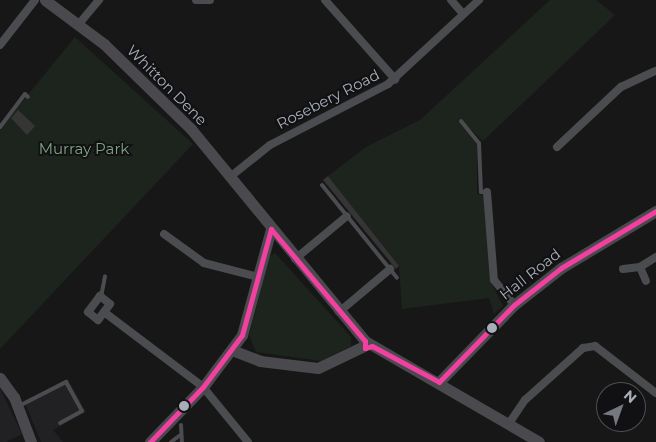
<!DOCTYPE html>
<html>
<head>
<meta charset="utf-8">
<style>
  body { margin:0 }
  #map { position:relative; width:656px; height:442px; overflow:hidden; background:#171717; font-family:Montserrat,sans-serif }
  div>[style] { position:absolute }
  [style*='--x'] { left:calc(var(--x)*1px); top:calc(var(--y)*1px); width:calc(var(--w)*1px); rotate:calc(var(--a)*1deg) }
  .built>* { inset:0; background:#212123 }
  .green>* { inset:0; background:#1d241e }
  .building>* { inset:0; background:#353536 }
  .lane>* { height:4px; margin:-2px; padding:0 2px; transform-origin:2px; border-radius:2px; background:#4b4c50 }
  .street>* { height:8px; margin:-4px; padding:0 4px; transform-origin:4px; border-radius:4px; background:#4b4c50 }
  .secondary>* { height:11px; margin:-5.5px; padding:0 5.5px; transform-origin:5.5px; border-radius:5.5px; background:#4a4a4e }
  .bus-1>* { height:5px; margin:-2.5px; padding:0 2.5px; transform-origin:2.5px; border-radius:2.5px; background:#f240a1 }
  .dots>* { width:14px; height:14px; translate:-50% -50%; box-sizing:border-box; border:2px solid #111113; border-radius:50% }
  span { translate:-50% -50%; white-space:nowrap; text-align:center; line-height:1.15; -webkit-text-stroke:4px #111113; paint-order:stroke }
  .street-label { font-size:15px; color:#a8adb8 }
  .park-label { font-size:15px; color:#7fa381 }
  .north { position:absolute; left:596px; top:382px; width:50px; height:50px; box-sizing:border-box; background:#111113; border:1px solid #4d4f55; border-radius:50%; rotate:42deg; font-size:14px; font-weight:700; line-height:20px; text-align:center; color:#a8adb8 }
  .north::after { content:''; display:block; margin:auto; width:18px; height:22px; background:#757880; clip-path:polygon(50% 0,100% 100%,50% 72%,0 100%) }
</style>
</head>
<body>
<div id="map">
  <div class="built">
    <i style="clip-path:polygon(68px 379px,86px 412px,53px 430px,63px 442px,41px 442px,24px 401px)"></i>
    <i style="clip-path:polygon(0 388px,22px 434px,6px 442px,0 442px)"></i>
  </div>
  <div class="green">
    <i style="clip-path:polygon(550px 0,596px 0,615px 15px,483px 141px,463px 122px,477px 145px,477px 194px,484px 195px,490px 280px,503px 306px,494px 314px,489px 298px,402px 309px,399px 266px,328px 176px,366px 147px,420px 120px)"></i>
    <i style="clip-path:polygon(75px 37px,193px 144px,0 349px,0 129px)"></i>
    <i style="clip-path:polygon(275px 253px,351px 337px,351px 346px,321px 361px,256px 352px,249px 335px,269px 257px)"></i>
  </div>
  <div class="building">
    <i style="clip-path:polygon(18px 110px,35px 126px,27px 135px,11px 118px)"></i>
    <i style="clip-path:polygon(328px 176px,399px 266px,396px 269px,323px 180px)"></i>
  </div>
  <div class="lane">
    <i style="--x:461;--y:121;--w:28;--a:51"></i>
    <i style="--x:479;--y:143;--w:49;--a:87.7"></i>
    <i style="--x:481;--y:192;--w:6;--a:0"></i>
    <i style="--x:0;--y:127;--w:41;--a:-52.9"></i>
    <i style="--x:25;--y:94;--w:4;--a:45"></i>
    <i style="--x:322;--y:185;--w:119;--a:51.1"></i>
    <i style="--x:101;--y:297;--w:21;--a:-79"></i>
    <i style="--x:19;--y:406;--w:53;--a:-27.1"></i>
    <i style="--x:66;--y:382;--w:33;--a:61"></i>
    <i style="--x:82;--y:411;--w:25;--a:151"></i>
    <i style="--x:181;--y:425;--w:17;--a:87"></i>
    <i style="--x:171;--y:442;--w:10;--a:-37"></i>
  </div>
  <div class="street">
    <i style="--x:196;--y:0;--w:14;--a:0"></i>
    <i style="--x:325;--y:0;--w:106;--a:48.5"></i>
    <i style="--x:451;--y:0;--w:18;--a:49"></i>
    <i style="--x:78;--y:25;--w:33;--a:-50"></i>
    <i style="--x:0;--y:45;--w:57;--a:-52.1"></i>
    <i style="--x:557;--y:147;--w:88;--a:-43.2"></i>
    <i style="--x:621;--y:87;--w:38;--a:-25"></i>
    <i style="--x:230;--y:177;--w:51;--a:-38.7"></i>
    <i style="--x:270;--y:145;--w:133;--a:-27.3"></i>
    <i style="--x:388;--y:84;--w:124;--a:-42.7"></i>
    <i style="--x:487;--y:192;--w:88;--a:85.5"></i>
    <i style="--x:494;--y:280;--w:32;--a:51"></i>
    <i style="--x:164;--y:234;--w:49;--a:35.9"></i>
    <i style="--x:204;--y:263;--w:57;--a:14.3"></i>
    <i style="--x:295;--y:259;--w:67;--a:-39.6"></i>
    <i style="--x:640;--y:267;--w:19;--a:-32"></i>
    <i style="--x:623;--y:269;--w:17;--a:-7"></i>
    <i style="--x:640;--y:267;--w:15;--a:67"></i>
    <i style="--x:104;--y:312;--w:10;--a:-53"></i>
    <i style="--x:110;--y:304;--w:13;--a:-141"></i>
    <i style="--x:100;--y:296;--w:20;--a:127"></i>
    <i style="--x:88;--y:312;--w:13;--a:39"></i>
    <i style="--x:98;--y:320;--w:10;--a:-53"></i>
    <i style="--x:104;--y:312;--w:124;--a:37.1"></i>
    <i style="--x:203;--y:387;--w:71;--a:50.7"></i>
    <i style="--x:339;--y:312;--w:67;--a:-40.1"></i>
    <i style="--x:510;--y:422;--w:27;--a:-56"></i>
    <i style="--x:525;--y:400;--w:78;--a:-41.9"></i>
    <i style="--x:583;--y:348;--w:12;--a:-9"></i>
    <i style="--x:595;--y:346;--w:77;--a:37.6"></i>
  </div>
  <div class="secondary">
    <i style="--x:45;--y:0;--w:74;--a:36.7"></i>
    <i style="--x:104;--y:44;--w:122;--a:44.3"></i>
    <i style="--x:191;--y:129;--w:274;--a:50.6"></i>
    <i style="--x:365;--y:341;--w:201;--a:30.1"></i>
    <i style="--x:232;--y:350;--w:30;--a:21"></i>
    <i style="--x:260;--y:361;--w:58;--a:6.9"></i>
    <i style="--x:318;--y:368;--w:51;--a:-25.6"></i>
    <i style="--x:0;--y:378;--w:24;--a:54"></i>
    <i style="--x:14;--y:397;--w:48;--a:69.3"></i>
    <i style="--x:439;--y:382;--w:107;--a:-45.8"></i>
    <i style="--x:514;--y:305;--w:60;--a:-38.2"></i>
    <i style="--x:561;--y:268;--w:111;--a:-31"></i>
    <i style="--x:150;--y:442;--w:76;--a:-46.1"></i>
    <i style="--x:203;--y:387;--w:65;--a:-53.1"></i>
    <i style="--x:242;--y:335;--w:110;--a:-74.7"></i>
  </div>
  <div class="bus-1">
    <i style="--x:271;--y:229;--w:146;--a:50"></i>
    <i style="--x:365;--y:341;--w:7;--a:90"></i>
    <i style="--x:365;--y:348;--w:7;--a:-16"></i>
    <i style="--x:372;--y:346;--w:76;--a:28.2"></i>
    <i style="--x:439;--y:382;--w:107;--a:-45.8"></i>
    <i style="--x:514;--y:305;--w:60;--a:-38.2"></i>
    <i style="--x:561;--y:268;--w:111;--a:-31"></i>
    <i style="--x:150;--y:442;--w:76;--a:-46.1"></i>
    <i style="--x:203;--y:387;--w:65;--a:-53.1"></i>
    <i style="--x:242;--y:335;--w:110;--a:-74.7"></i>
  </div>
  <div class="dots">
    <i style="left:492px;top:328px;background:#a8adb8"></i>
    <i style="left:184px;top:406px;background:#a8adb8"></i>
  </div>
  <div class="street-label">
    <span style="left:167px;top:85px;rotate:45deg">Whitton Dene</span>
    <span style="left:328px;top:99px;rotate:-27deg">Rosebery Road</span>
    <span style="left:530px;top:274px;rotate:-38deg">Hall Road</span>
  </div>
  <div class="park-label">
    <span style="left:84px;top:149px">Murray Park</span>
  </div>
  <div class="north">N</div>
</div>
</body>
</html>
